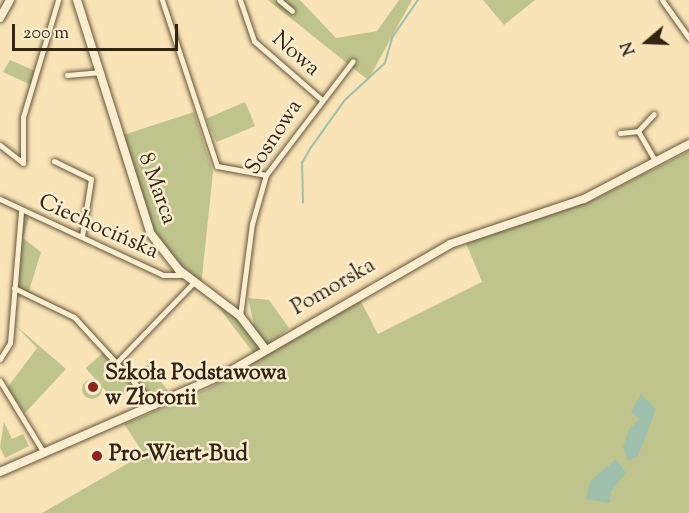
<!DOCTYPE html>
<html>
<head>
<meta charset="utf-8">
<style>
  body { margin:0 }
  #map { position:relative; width:689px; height:513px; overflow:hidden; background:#f9e4b7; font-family:"Sorts Mill Goudy",serif }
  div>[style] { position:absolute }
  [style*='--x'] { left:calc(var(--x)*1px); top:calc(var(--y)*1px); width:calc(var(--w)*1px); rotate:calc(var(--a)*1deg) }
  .green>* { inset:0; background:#bfc48d; transform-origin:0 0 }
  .round { border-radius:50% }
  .water>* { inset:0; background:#9ebfac }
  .stream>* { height:1.5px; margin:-0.75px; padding:0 0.75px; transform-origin:0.75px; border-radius:0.75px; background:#9ebfac }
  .roads { filter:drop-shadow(0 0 2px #64543a) drop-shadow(0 0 2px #64543a) }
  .street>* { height:5px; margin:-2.5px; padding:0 2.5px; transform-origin:2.5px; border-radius:2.5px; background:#fbedd0 }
  .secondary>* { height:8px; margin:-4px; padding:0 4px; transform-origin:4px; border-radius:4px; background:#fbedd0 }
  .dots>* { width:16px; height:16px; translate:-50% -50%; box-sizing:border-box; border:3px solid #fbedd0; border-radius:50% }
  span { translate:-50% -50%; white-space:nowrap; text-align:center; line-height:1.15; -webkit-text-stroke:5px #fbedd0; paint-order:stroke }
  .street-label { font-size:22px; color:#322411 }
  .poi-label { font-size:22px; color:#322411; font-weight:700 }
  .left { translate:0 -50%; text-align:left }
  .north { position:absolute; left:617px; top:12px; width:60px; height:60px; -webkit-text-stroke:4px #fbedd0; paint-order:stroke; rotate:251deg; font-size:16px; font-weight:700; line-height:24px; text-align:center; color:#322411 }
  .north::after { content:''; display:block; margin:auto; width:21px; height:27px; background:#322411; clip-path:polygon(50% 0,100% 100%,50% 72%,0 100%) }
  .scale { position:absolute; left:12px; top:24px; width:166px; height:27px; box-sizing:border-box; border:3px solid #322411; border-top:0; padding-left:8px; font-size:18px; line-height:21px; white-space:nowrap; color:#322411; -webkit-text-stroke:4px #fbedd0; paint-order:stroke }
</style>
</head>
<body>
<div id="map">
  <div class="green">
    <i style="clip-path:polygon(268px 0,300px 0,336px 38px,377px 31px,399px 0,412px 0,368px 80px)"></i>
    <i style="clip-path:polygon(483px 0,535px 0,504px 25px)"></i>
    <i style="clip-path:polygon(10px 60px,35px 71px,31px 85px,3px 72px)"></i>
    <i style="left:245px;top:102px;width:26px;height:42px;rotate:67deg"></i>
    <i style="clip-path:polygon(194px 112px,213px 172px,201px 286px,179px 268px,150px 227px,123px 135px)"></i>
    <i style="clip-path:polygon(689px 151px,689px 513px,42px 513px,144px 454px,124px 424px,210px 388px,358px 296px,378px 334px,482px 282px,466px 243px,593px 200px)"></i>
    <i style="clip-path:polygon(24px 215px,29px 218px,23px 238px,41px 252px,29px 291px,73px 314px,135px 377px,148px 364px,168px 391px,149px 398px,71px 317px,17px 290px)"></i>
    <i style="clip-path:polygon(248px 298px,269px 300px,289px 328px,255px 355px,213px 300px,254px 324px)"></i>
    <i style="clip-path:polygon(14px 324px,66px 369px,25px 413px,7px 388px,37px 348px)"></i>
    <i style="left:103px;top:353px;width:45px;height:23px;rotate:49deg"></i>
    <i class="round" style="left:82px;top:379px;width:20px;height:20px"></i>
    <i style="clip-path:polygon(4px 422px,12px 439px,23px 434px,29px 446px,5px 458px,0 447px)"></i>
  </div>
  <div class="water">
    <i style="clip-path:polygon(641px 394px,656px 409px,638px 456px,628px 461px,623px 447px,629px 429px,640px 419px,631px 412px)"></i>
    <i style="clip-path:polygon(616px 459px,626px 473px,611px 491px,610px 503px,586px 499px,590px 481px)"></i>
  </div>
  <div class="stream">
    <i style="--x:303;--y:203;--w:40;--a:-91.4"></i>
    <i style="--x:302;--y:163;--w:16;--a:-60"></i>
    <i style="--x:310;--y:149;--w:60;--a:-54.5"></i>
    <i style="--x:345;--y:100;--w:54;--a:-42.8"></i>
    <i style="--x:385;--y:63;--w:26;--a:-74"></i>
    <i style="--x:392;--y:38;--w:46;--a:-55.6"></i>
  </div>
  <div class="roads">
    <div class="street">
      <i style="--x:162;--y:0;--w:175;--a:71.7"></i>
      <i style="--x:217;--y:166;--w:50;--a:10.4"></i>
      <i style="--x:240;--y:0;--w:43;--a:71.1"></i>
      <i style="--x:254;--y:41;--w:89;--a:40.9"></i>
      <i style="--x:279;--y:0;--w:17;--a:40"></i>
      <i style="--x:662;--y:0;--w:47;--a:54.6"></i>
      <i style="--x:67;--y:75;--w:32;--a:-5"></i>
      <i style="--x:638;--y:131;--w:23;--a:-47"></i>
      <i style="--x:620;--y:133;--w:18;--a:-6"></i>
      <i style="--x:638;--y:131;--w:36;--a:60"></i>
      <i style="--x:0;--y:145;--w:29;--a:38"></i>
      <i style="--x:54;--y:161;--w:41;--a:25.9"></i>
      <i style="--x:91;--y:179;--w:58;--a:99"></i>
      <i style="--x:23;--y:163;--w:46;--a:-90"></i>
      <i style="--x:23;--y:117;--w:122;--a:-73.3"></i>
      <i style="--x:0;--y:199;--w:180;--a:25"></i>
      <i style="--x:163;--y:275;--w:21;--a:0"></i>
      <i style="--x:14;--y:288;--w:67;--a:25.8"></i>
      <i style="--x:74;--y:317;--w:120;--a:47.4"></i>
      <i style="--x:240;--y:316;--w:93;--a:-82.6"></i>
      <i style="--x:252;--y:224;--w:51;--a:-74.1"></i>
      <i style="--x:266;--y:175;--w:143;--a:-52.7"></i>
      <i style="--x:0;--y:359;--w:19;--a:-58"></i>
      <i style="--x:10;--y:343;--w:132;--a:-85.2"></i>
      <i style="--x:118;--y:361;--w:108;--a:-46.1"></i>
      <i style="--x:0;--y:381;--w:84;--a:58.6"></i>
    </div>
    <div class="secondary">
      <i style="--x:77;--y:0;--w:245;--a:72.5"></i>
      <i style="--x:151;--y:234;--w:46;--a:52.1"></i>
      <i style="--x:179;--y:270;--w:76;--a:37"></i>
      <i style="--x:240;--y:316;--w:43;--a:52.6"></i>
      <i style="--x:0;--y:18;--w:21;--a:-61"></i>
      <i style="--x:0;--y:472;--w:248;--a:-23.6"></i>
      <i style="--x:227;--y:373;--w:258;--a:-30"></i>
      <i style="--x:450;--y:244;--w:141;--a:-18.6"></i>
      <i style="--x:584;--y:199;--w:119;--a:-27.6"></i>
    </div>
  </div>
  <div class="dots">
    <i style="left:93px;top:387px;background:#8f2418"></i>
    <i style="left:97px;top:456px;background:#8f2418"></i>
  </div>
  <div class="street-label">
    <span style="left:295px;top:55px;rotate:41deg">Nowa</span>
    <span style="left:275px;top:138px;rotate:-57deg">Sosnowa</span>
    <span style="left:156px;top:189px;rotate:70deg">8 Marca</span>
    <span style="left:98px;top:228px;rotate:24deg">Ciechocińska</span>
    <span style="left:334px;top:288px;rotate:-30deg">Pomorska</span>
  </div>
  <div class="poi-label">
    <span class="left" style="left:105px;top:387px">Szkoła Podstawowa<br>w Złotorii</span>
    <span class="left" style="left:109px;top:456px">Pro-Wiert-Bud</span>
  </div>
  <div class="north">N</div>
  <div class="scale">200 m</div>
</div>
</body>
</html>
